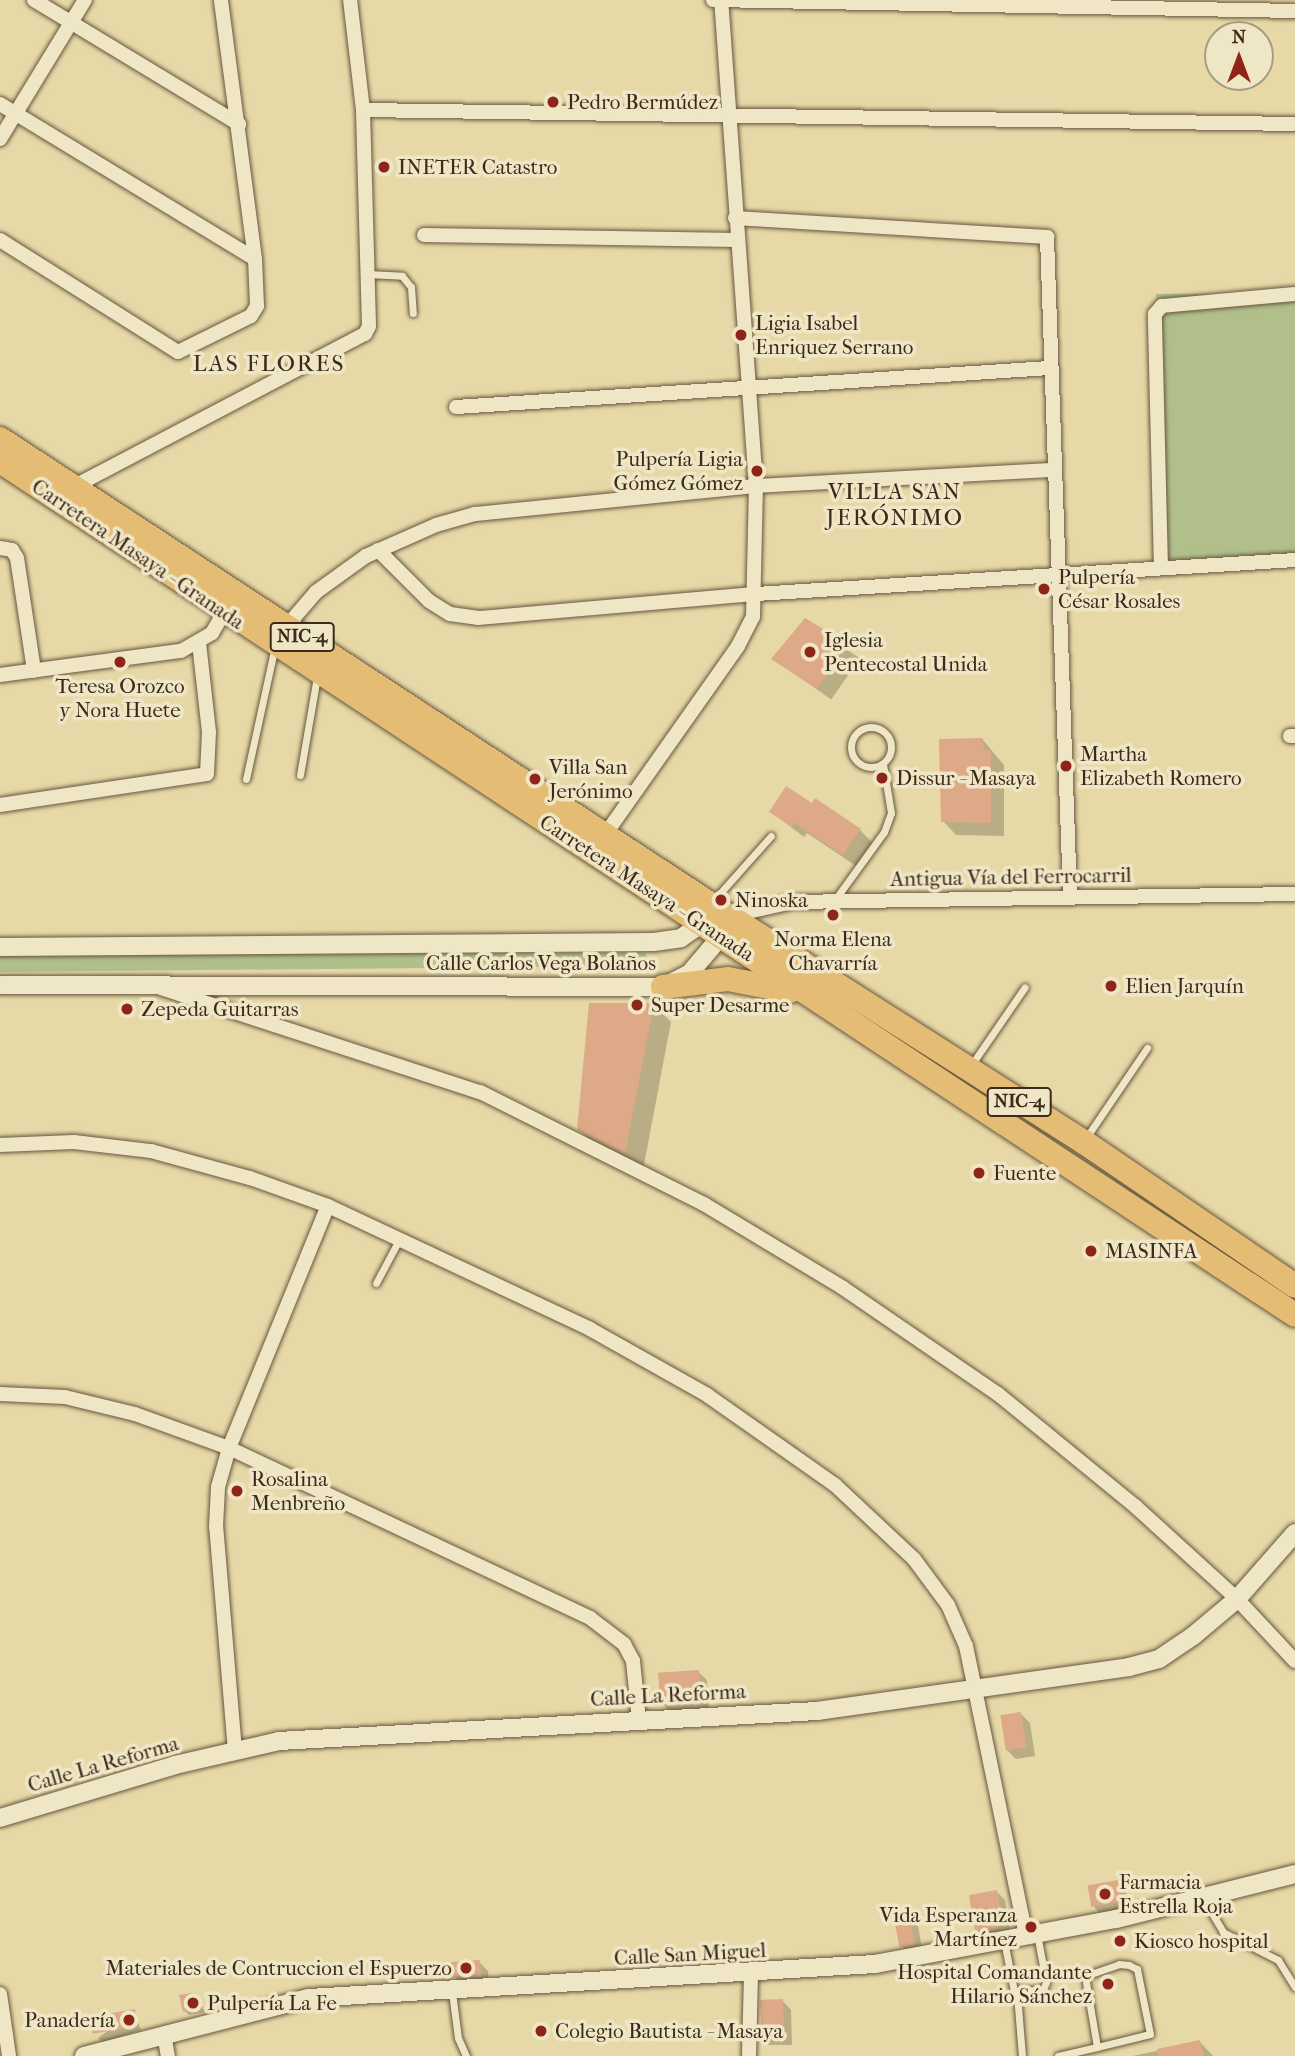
<!DOCTYPE html>
<html>
<head>
<meta charset="utf-8">
<style>
  body { margin:0 }
  #map { position:relative; width:1295px; height:2056px; overflow:hidden; background:#e7d9a7; font-family:"IM FELL French Canon",serif }
  div>[style] { position:absolute }
  [style*='--x'] { left:calc(var(--x)*1px); top:calc(var(--y)*1px); width:calc(var(--w)*1px); rotate:calc(var(--a)*1deg) }
  .green>* { inset:0; background:#b1c08b; transform-origin:0 0 }
  .shadow>* { inset:0; background:#0003; transform-origin:0 0 }
  .building>* { inset:0; background:#dda987; transform-origin:0 0 }
  .roads { filter:drop-shadow(0 0 2px #67563f) drop-shadow(0 0 2px #67563f) }
  .service>* { height:7px; margin:-3.5px; padding:0 3.5px; transform-origin:3.5px; border-radius:3.5px; background:#efe6c6 }
  .service>.ring { margin:-3.5px; padding:0; box-sizing:content-box; background:none; border:7px solid #efe6c6; border-radius:50% }
  .minor>* { height:14px; margin:-7px; padding:0 7px; transform-origin:7px; border-radius:7px; background:#efe6c6 }
  .tertiary>* { height:18px; margin:-9px; padding:0 9px; transform-origin:9px; border-radius:9px; background:#efe6c6 }
  .trunk>* { height:24px; margin:-12px; padding:0 12px; transform-origin:12px; border-radius:12px; background:#e4bc74 }
  .dots>* { width:19px; height:19px; translate:-50% -50%; box-sizing:border-box; border:4px solid #efe6c6; border-radius:50% }
  span { translate:-50% -50%; white-space:nowrap; text-align:center; line-height:1.15; -webkit-text-stroke:7px #efe6c6; paint-order:stroke }
  .shield-label span { padding:2px 5px; background:#efe6c6; border:2px solid; border-radius:5px; -webkit-text-stroke-width:0 }
  .shield-label { font-size:19px; color:#3c2b1c; font-weight:700 }
  .poi-label { font-size:21px; color:#3c2b1c }
  .left { translate:0 -50%; text-align:left }
  .right { translate:-100% -50%; text-align:right }
  .street-label { font-size:21px; color:#3c2b1c }
  .neighbourhood-label { font-size:23px; color:#3c2b1c; letter-spacing:2px }
  .north { position:absolute; left:1204px; top:21px; width:70px; height:70px; box-sizing:border-box; background:#efe6c6; border:2px solid #a79b82; border-radius:50%; rotate:0deg; font-size:19px; font-weight:700; line-height:28px; text-align:center; color:#3c2b1c }
  .north::after { content:''; display:block; margin:auto; width:24px; height:32px; background:#8f2418; clip-path:polygon(50% 0,100% 100%,50% 72%,0 100%) }
</style>
</head>
<body>
<div id="map">
  <div class="green">
    <i style="left:1295px;top:294px;width:266px;height:139px;rotate:90deg"></i>
    <i style="clip-path:polygon(646px 953px,645px 966px,0 972px,0 954px)"></i>
  </div>
  <div class="shadow">
    <i style="left:805px;top:620px;width:67px;height:50px;rotate:35deg"></i>
    <i style="clip-path:polygon(983px 740px,1004px 765px,1004px 836px,956px 835px,943px 821px)"></i>
    <i style="clip-path:polygon(812px 805px,860px 830px,872px 842px,856px 866px,807px 833px,804px 837px,771px 812px)"></i>
    <i style="clip-path:polygon(653px 1004px,671px 1022px,643px 1170px,597px 1148px,579px 1129px)"></i>
    <i style="clip-path:polygon(698px 1672px,707px 1680px,709px 1709px,670px 1712px,662px 1703px)"></i>
    <i style="clip-path:polygon(1021px 1714px,1030px 1723px,1035px 1756px,1016px 1759px,1007px 1750px)"></i>
    <i style="clip-path:polygon(1117px 1882px,1126px 1891px,1130px 1910px,1102px 1916px,1094px 1907px)"></i>
    <i style="clip-path:polygon(997px 1892px,1005px 1900px,1010px 1928px,1004px 1936px,986px 1939px,977px 1930px)"></i>
    <i style="clip-path:polygon(909px 1918px,918px 1926px,923px 1953px,911px 1956px,902px 1947px)"></i>
    <i style="clip-path:polygon(479px 1962px,488px 1971px,489px 1983px,462px 1985px,454px 1976px)"></i>
    <i style="clip-path:polygon(195px 1999px,206px 2012px,189px 2015px,185px 2011px)"></i>
    <i style="clip-path:polygon(783px 2001px,791px 2010px,792px 2045px,769px 2045px,761px 2037px)"></i>
    <i style="clip-path:polygon(134px 2011px,141px 2030px,102px 2042px,98px 2038px)"></i>
    <i style="clip-path:polygon(1200px 2042px,1213px 2056px,1132px 2056px)"></i>
  </div>
  <div class="building">
    <i style="clip-path:polygon(805px 618px,848px 644px,817px 689px,771px 659px)"></i>
    <i style="clip-path:polygon(983px 738px,984px 751px,991px 750px,991px 823px,941px 822px,939px 739px)"></i>
    <i style="clip-path:polygon(786px 786px,812px 803px,815px 798px,861px 829px,843px 855px,794px 823px,792px 827px,769px 812px)"></i>
    <i style="clip-path:polygon(589px 1003px,654px 1003px,625px 1154px,577px 1130px)"></i>
    <i style="left:699px;top:1670px;width:31px;height:41px;rotate:86deg"></i>
    <i style="left:1021px;top:1712px;width:36px;height:21px;rotate:81deg"></i>
    <i style="left:1118px;top:1880px;width:22px;height:31px;rotate:80deg"></i>
    <i style="clip-path:polygon(997px 1890px,1002px 1918px,996px 1928px,975px 1931px,969px 1895px)"></i>
    <i style="left:910px;top:1916px;width:29px;height:16px;rotate:80deg"></i>
    <i style="left:480px;top:1960px;width:15px;height:29px;rotate:86deg"></i>
    <i style="clip-path:polygon(192px 1993px,204px 2008px,183px 2012px,179px 1995px)"></i>
    <i style="left:783px;top:1999px;width:38px;height:23px;rotate:88deg"></i>
    <i style="left:135px;top:2009px;width:17px;height:46px;rotate:80deg"></i>
    <i style="clip-path:polygon(1200px 2040px,1204px 2056px,1158px 2056px,1157px 2049px)"></i>
  </div>
  <div class="roads">
    <div class="service">
      <i style="--x:368;--y:274;--w:34;--a:3"></i>
      <i style="--x:402;--y:276;--w:14;--a:51"></i>
      <i style="--x:411;--y:287;--w:26;--a:86"></i>
      <i class="ring" style="left:851px;top:727px;width:33px;height:33px"></i>
      <i style="--x:300;--y:775;--w:99;--a:-80.2"></i>
      <i style="--x:246;--y:779;--w:136;--a:-77.7"></i>
      <i style="--x:713;--y:901;--w:87;--a:-48.3"></i>
      <i style="--x:834;--y:901;--w:85;--a:-54.1"></i>
      <i style="--x:884;--y:832;--w:20;--a:-70"></i>
      <i style="--x:891;--y:813;--w:50;--a:-99.3"></i>
      <i style="--x:972;--y:1064;--w:93;--a:-55.5"></i>
      <i style="--x:1086;--y:1138;--w:109;--a:-55.9"></i>
      <i style="--x:376;--y:1283;--w:51;--a:-61.9"></i>
      <i style="--x:1204;--y:1900;--w:37;--a:59"></i>
      <i style="--x:1223;--y:1932;--w:62;--a:27"></i>
      <i style="--x:1278;--y:1960;--w:32;--a:58"></i>
      <i style="--x:1004;--y:1941;--w:51;--a:78.7"></i>
      <i style="--x:1014;--y:1991;--w:29;--a:-2"></i>
      <i style="--x:1043;--y:1990;--w:9;--a:-69"></i>
      <i style="--x:1046;--y:1982;--w:49;--a:-100.6"></i>
      <i style="--x:452;--y:1992;--w:46;--a:82.6"></i>
      <i style="--x:458;--y:2038;--w:20;--a:66"></i>
      <i style="--x:1017;--y:1994;--w:62;--a:85.4"></i>
      <i style="--x:1058;--y:2056;--w:40;--a:-13"></i>
      <i style="--x:1097;--y:2047;--w:72;--a:-99.6"></i>
      <i style="--x:1085;--y:1976;--w:36;--a:-19"></i>
      <i style="--x:1119;--y:1964;--w:10;--a:6"></i>
      <i style="--x:1129;--y:1965;--w:9;--a:27"></i>
      <i style="--x:1137;--y:1969;--w:66;--a:78.7"></i>
      <i style="--x:1150;--y:2034;--w:55;--a:166.2"></i>
    </div>
    <div class="minor">
      <i style="--x:34;--y:0;--w:240;--a:31.2"></i>
      <i style="--x:713;--y:0;--w:582;--a:1.08"></i>
      <i style="--x:0;--y:104;--w:298;--a:31.3"></i>
      <i style="--x:363;--y:110;--w:932;--a:0.86"></i>
      <i style="--x:0;--y:139;--w:163;--a:-58.6"></i>
      <i style="--x:735;--y:218;--w:313;--a:3.5"></i>
      <i style="--x:1047;--y:237;--w:660;--a:88"></i>
      <i style="--x:424;--y:235;--w:313;--a:0.9"></i>
      <i style="--x:0;--y:240;--w:210;--a:32.2"></i>
      <i style="--x:178;--y:352;--w:81;--a:-26.3"></i>
      <i style="--x:251;--y:316;--w:12;--a:-59"></i>
      <i style="--x:257;--y:306;--w:47;--a:-92.4"></i>
      <i style="--x:255;--y:259;--w:261;--a:-97.5"></i>
      <i style="--x:456;--y:407;--w:595;--a:-3.76"></i>
      <i style="--x:73;--y:487;--w:330;--a:-27.7"></i>
      <i style="--x:365;--y:334;--w:9;--a:-63"></i>
      <i style="--x:369;--y:326;--w:216;--a:-91.6"></i>
      <i style="--x:363;--y:110;--w:111;--a:-96.7"></i>
      <i style="--x:0;--y:548;--w:12;--a:9"></i>
      <i style="--x:12;--y:550;--w:9;--a:58"></i>
      <i style="--x:17;--y:558;--w:114;--a:81.4"></i>
      <i style="--x:378;--y:550;--w:72;--a:45"></i>
      <i style="--x:429;--y:601;--w:25;--a:32"></i>
      <i style="--x:450;--y:614;--w:29;--a:8"></i>
      <i style="--x:479;--y:618;--w:278;--a:-5"></i>
      <i style="--x:756;--y:594;--w:540;--a:-3.61"></i>
      <i style="--x:1161;--y:568;--w:254;--a:-91.4"></i>
      <i style="--x:1155;--y:314;--w:11;--a:-49"></i>
      <i style="--x:1162;--y:306;--w:134;--a:-5.2"></i>
      <i style="--x:286;--y:627;--w:46;--a:-49.4"></i>
      <i style="--x:316;--y:592;--w:62;--a:-35.8"></i>
      <i style="--x:366;--y:556;--w:77;--a:-23.9"></i>
      <i style="--x:436;--y:525;--w:41;--a:-15.8"></i>
      <i style="--x:475;--y:514;--w:282;--a:-5.7"></i>
      <i style="--x:756;--y:486;--w:297;--a:-3.1"></i>
      <i style="--x:0;--y:675;--w:183;--a:-7.6"></i>
      <i style="--x:181;--y:651;--w:36;--a:-30"></i>
      <i style="--x:212;--y:633;--w:24;--a:-60"></i>
      <i style="--x:1290;--y:736;--w:5;--a:0"></i>
      <i style="--x:0;--y:805;--w:209;--a:-8.5"></i>
      <i style="--x:207;--y:774;--w:42;--a:-87.3"></i>
      <i style="--x:209;--y:732;--w:90;--a:-96.4"></i>
      <i style="--x:602;--y:839;--w:236;--a:-54.8"></i>
      <i style="--x:738;--y:646;--w:33;--a:-63"></i>
      <i style="--x:753;--y:617;--w:131;--a:-88.7"></i>
      <i style="--x:756;--y:486;--w:487;--a:-94.1"></i>
      <i style="--x:730;--y:916;--w:64;--a:-12.7"></i>
      <i style="--x:792;--y:902;--w:503;--a:-0.91"></i>
      <i style="--x:161;--y:988;--w:336;--a:18.1"></i>
      <i style="--x:480;--y:1092;--w:250;--a:26.6"></i>
      <i style="--x:704;--y:1204;--w:162;--a:31.1"></i>
      <i style="--x:843;--y:1288;--w:188;--a:34.4"></i>
      <i style="--x:998;--y:1394;--w:178;--a:39.3"></i>
      <i style="--x:1136;--y:1507;--w:137;--a:42.3"></i>
      <i style="--x:1237;--y:1599;--w:85;--a:46.9"></i>
      <i style="--x:0;--y:1145;--w:74;--a:-2.3"></i>
      <i style="--x:74;--y:1142;--w:78;--a:6.7"></i>
      <i style="--x:151;--y:1151;--w:103;--a:15.3"></i>
      <i style="--x:250;--y:1178;--w:83;--a:19.7"></i>
      <i style="--x:328;--y:1206;--w:289;--a:25.1"></i>
      <i style="--x:590;--y:1329;--w:134;--a:29.4"></i>
      <i style="--x:707;--y:1395;--w:156;--a:35.1"></i>
      <i style="--x:835;--y:1485;--w:108;--a:43.1"></i>
      <i style="--x:914;--y:1559;--w:57;--a:53.5"></i>
      <i style="--x:948;--y:1605;--w:45;--a:66.3"></i>
      <i style="--x:966;--y:1646;--w:296;--a:78.3"></i>
      <i style="--x:0;--y:1394;--w:65;--a:2.6"></i>
      <i style="--x:65;--y:1397;--w:72;--a:13.7"></i>
      <i style="--x:135;--y:1414;--w:100;--a:19.9"></i>
      <i style="--x:229;--y:1448;--w:399;--a:25.2"></i>
      <i style="--x:590;--y:1618;--w:43;--a:37.4"></i>
      <i style="--x:624;--y:1644;--w:19;--a:62"></i>
      <i style="--x:633;--y:1661;--w:59;--a:84.2"></i>
      <i style="--x:235;--y:1751;--w:225;--a:-94.8"></i>
      <i style="--x:216;--y:1527;--w:40;--a:-87.1"></i>
      <i style="--x:218;--y:1487;--w:41;--a:-74.2"></i>
      <i style="--x:229;--y:1448;--w:261;--a:-67.8"></i>
      <i style="--x:0;--y:1994;--w:63;--a:81.7"></i>
      <i style="--x:164;--y:2034;--w:22;--a:80"></i>
      <i style="--x:749;--y:2056;--w:82;--a:-88.6"></i>
    </div>
    <div class="tertiary">
      <i style="--x:0;--y:947;--w:654;--a:-0.44"></i>
      <i style="--x:654;--y:942;--w:27;--a:-8"></i>
      <i style="--x:681;--y:938;--w:33;--a:-35"></i>
      <i style="--x:0;--y:985;--w:663;--a:0.17"></i>
      <i style="--x:663;--y:987;--w:29;--a:-27"></i>
      <i style="--x:689;--y:974;--w:60;--a:-49.7"></i>
      <i style="--x:0;--y:1818;--w:183;--a:-16.8"></i>
      <i style="--x:175;--y:1765;--w:107;--a:-13"></i>
      <i style="--x:279;--y:1741;--w:539;--a:-3.19"></i>
      <i style="--x:817;--y:1711;--w:315;--a:-8"></i>
      <i style="--x:1129;--y:1667;--w:31;--a:-15"></i>
      <i style="--x:1159;--y:1659;--w:41;--a:-34.1"></i>
      <i style="--x:1193;--y:1636;--w:57;--a:-40.1"></i>
      <i style="--x:1237;--y:1599;--w:88;--a:-48.7"></i>
      <i style="--x:84;--y:2056;--w:232;--a:-14.5"></i>
      <i style="--x:309;--y:1998;--w:567;--a:-3.44"></i>
      <i style="--x:875;--y:1964;--w:245;--a:-10.6"></i>
      <i style="--x:1116;--y:1919;--w:185;--a:-14.1"></i>
    </div>
    <div class="trunk">
      <i style="--x:0;--y:439;--w:849;--a:33.22"></i>
      <i style="--x:710;--y:904;--w:443;--a:32.5"></i>
      <i style="--x:1084;--y:1142;--w:255;--a:34.3"></i>
      <i style="--x:0;--y:461;--w:1551;--a:33.4"></i>
      <i style="--x:663;--y:987;--w:65;--a:-7"></i>
      <i style="--x:728;--y:979;--w:63;--a:11"></i>
    </div>
  </div>
  <div class="dots">
    <i style="left:553px;top:102px;background:#8f2418"></i>
    <i style="left:384px;top:167px;background:#8f2418"></i>
    <i style="left:741px;top:335px;background:#8f2418"></i>
    <i style="left:757px;top:471px;background:#8f2418"></i>
    <i style="left:1044px;top:589px;background:#8f2418"></i>
    <i style="left:810px;top:652px;background:#8f2418"></i>
    <i style="left:120px;top:662px;background:#8f2418"></i>
    <i style="left:1066px;top:766px;background:#8f2418"></i>
    <i style="left:882px;top:778px;background:#8f2418"></i>
    <i style="left:535px;top:779px;background:#8f2418"></i>
    <i style="left:721px;top:900px;background:#8f2418"></i>
    <i style="left:833px;top:915px;background:#8f2418"></i>
    <i style="left:1111px;top:986px;background:#8f2418"></i>
    <i style="left:637px;top:1005px;background:#8f2418"></i>
    <i style="left:127px;top:1009px;background:#8f2418"></i>
    <i style="left:979px;top:1173px;background:#8f2418"></i>
    <i style="left:1091px;top:1251px;background:#8f2418"></i>
    <i style="left:237px;top:1491px;background:#8f2418"></i>
    <i style="left:1105px;top:1894px;background:#8f2418"></i>
    <i style="left:1031px;top:1927px;background:#8f2418"></i>
    <i style="left:1120px;top:1941px;background:#8f2418"></i>
    <i style="left:466px;top:1968px;background:#8f2418"></i>
    <i style="left:1108px;top:1984px;background:#8f2418"></i>
    <i style="left:193px;top:2003px;background:#8f2418"></i>
    <i style="left:129px;top:2020px;background:#8f2418"></i>
    <i style="left:541px;top:2031px;background:#8f2418"></i>
  </div>
  <div class="shield-label">
    <span style="left:302px;top:637px">NIC-4</span>
    <span style="left:1019px;top:1102px">NIC-4</span>
  </div>
  <div class="poi-label">
    <span class="left" style="left:567px;top:102px">Pedro Bermúdez</span>
    <span class="left" style="left:398px;top:167px">INETER Catastro</span>
    <span class="left" style="left:755px;top:335px">Ligia Isabel<br>Enriquez Serrano</span>
    <span class="right" style="left:743px;top:471px">Pulpería Ligia<br>Gómez Gómez</span>
    <span class="left" style="left:1058px;top:589px">Pulpería<br>César Rosales</span>
    <span class="left" style="left:824px;top:652px">Iglesia<br>Pentecostal Unida</span>
    <span style="left:120px;top:698px">Teresa Orozco<br>y Nora Huete</span>
    <span class="left" style="left:1080px;top:766px">Martha<br>Elizabeth Romero</span>
    <span class="left" style="left:549px;top:779px">Villa San<br>Jerónimo</span>
    <span class="left" style="left:896px;top:778px">Dissur - Masaya</span>
    <span class="left" style="left:735px;top:900px">Ninoska</span>
    <span style="left:833px;top:951px">Norma Elena<br>Chavarría</span>
    <span class="left" style="left:1125px;top:986px">Elien Jarquín</span>
    <span class="left" style="left:651px;top:1005px">Super Desarme</span>
    <span class="left" style="left:141px;top:1009px">Zepeda Guitarras</span>
    <span class="left" style="left:993px;top:1173px">Fuente</span>
    <span class="left" style="left:1105px;top:1251px">MASINFA</span>
    <span class="left" style="left:251px;top:1491px">Rosalina<br>Menbreño</span>
    <span class="left" style="left:1119px;top:1894px">Farmacia<br>Estrella Roja</span>
    <span class="right" style="left:1017px;top:1927px">Vida Esperanza<br>Martínez</span>
    <span class="left" style="left:1134px;top:1941px">Kiosco hospital</span>
    <span class="right" style="left:452px;top:1968px">Materiales de Contruccion el Espuerzo</span>
    <span class="right" style="left:1092px;top:1984px">Hospital Comandante<br>Hilario Sánchez</span>
    <span class="left" style="left:207px;top:2003px">Pulpería La Fe</span>
    <span class="right" style="left:115px;top:2020px">Panadería</span>
    <span class="left" style="left:555px;top:2031px">Colegio Bautista - Masaya</span>
  </div>
  <div class="street-label">
    <span style="left:138px;top:554px;rotate:34deg">Carretera Masaya - Granada</span>
    <span style="left:1011px;top:877px;rotate:-1deg">Antigua Vía del Ferrocarril</span>
    <span style="left:647px;top:888px;rotate:33deg">Carretera Masaya - Granada</span>
    <span style="left:541px;top:963px">Calle Carlos Vega Bolaños</span>
    <span style="left:668px;top:1695px;rotate:-3deg">Calle La Reforma</span>
    <span style="left:103px;top:1764px;rotate:-16deg">Calle La Reforma</span>
    <span style="left:690px;top:1954px;rotate:-3deg">Calle San Miguel</span>
  </div>
  <div class="neighbourhood-label">
    <span style="left:269px;top:364px">LAS FLORES</span>
    <span style="left:895px;top:505px">VILLA SAN<br>JERÓNIMO</span>
  </div>
  <div class="north">N</div>
</div>
</body>
</html>
